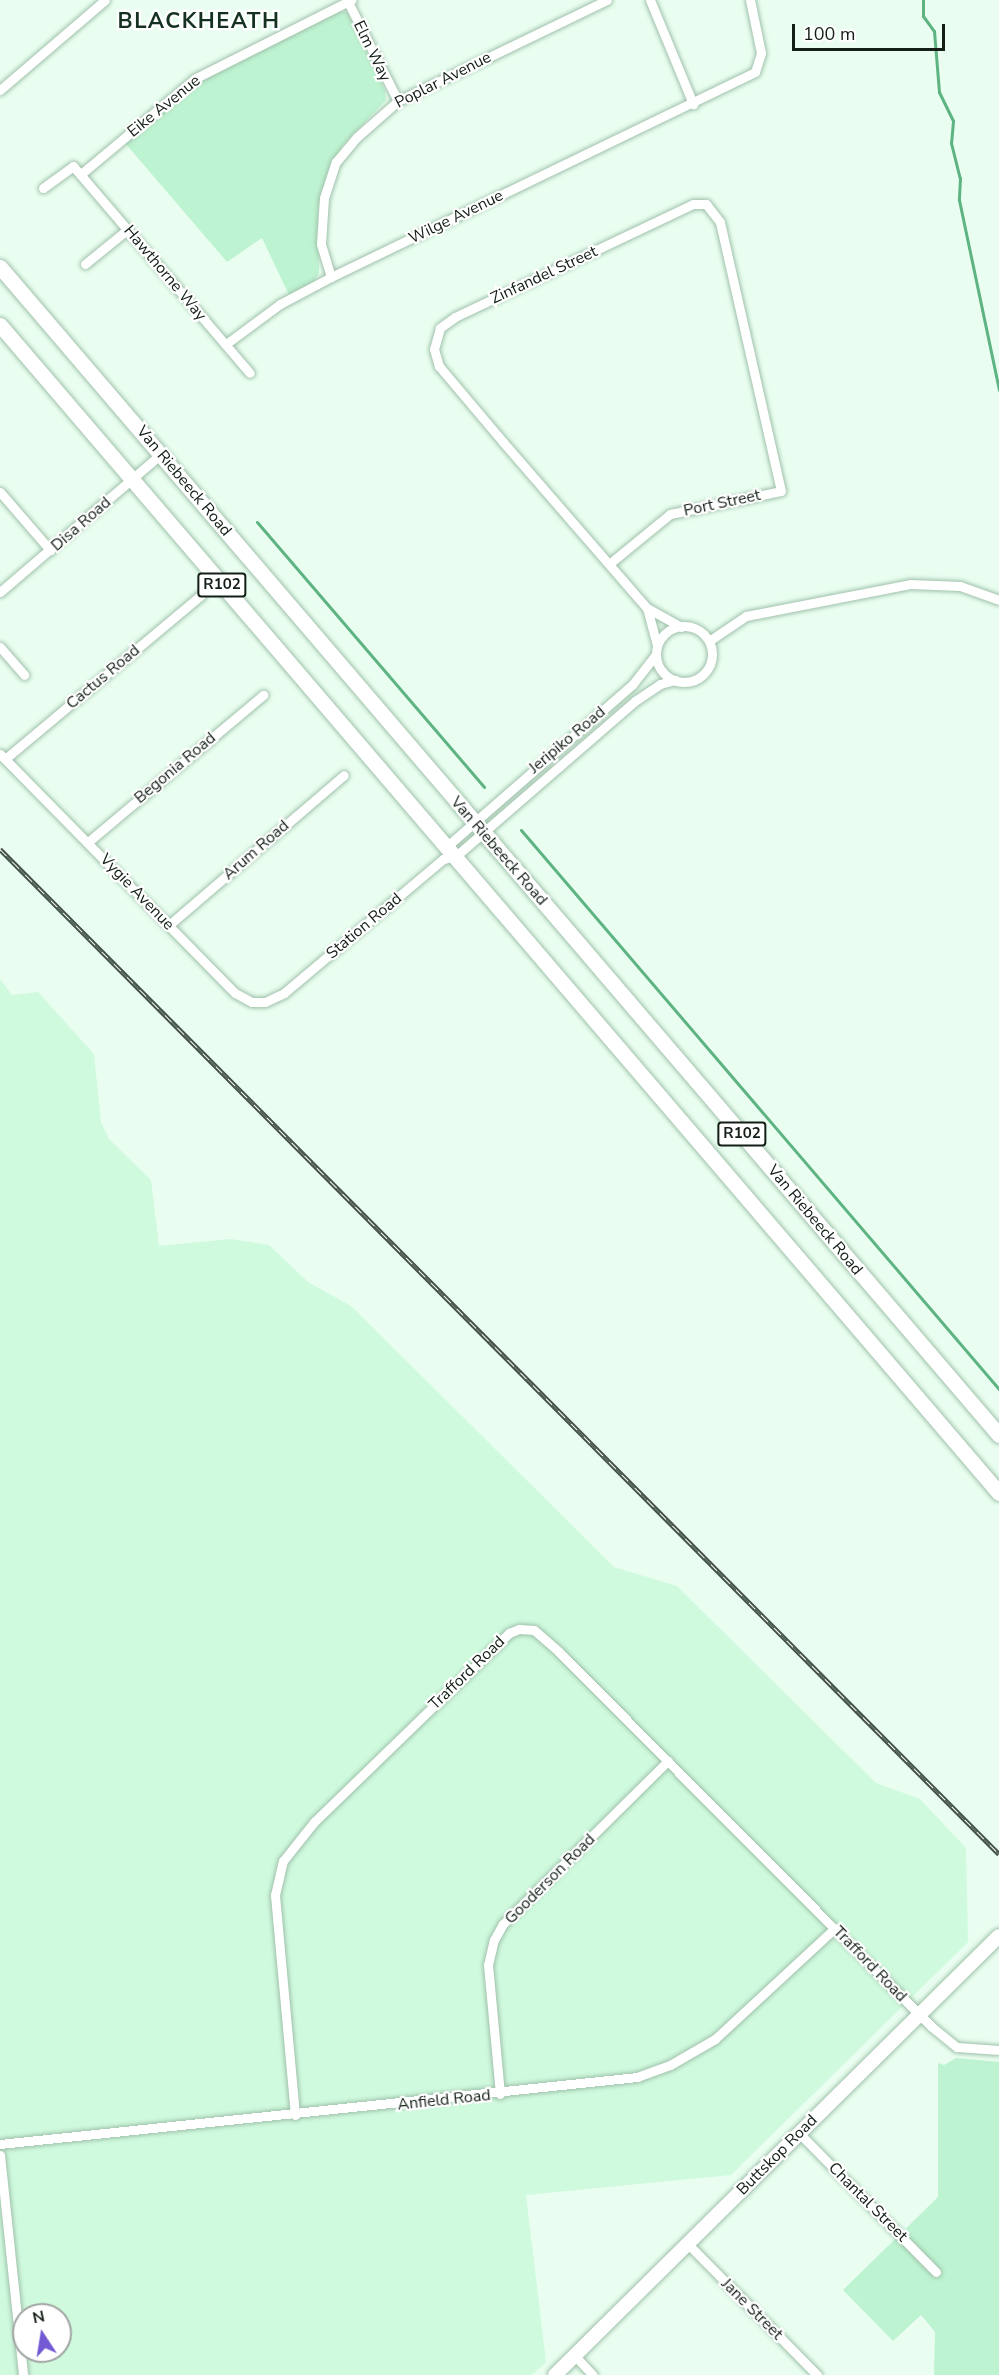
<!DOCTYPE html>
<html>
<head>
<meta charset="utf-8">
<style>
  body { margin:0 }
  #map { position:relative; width:999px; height:2375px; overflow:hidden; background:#e9fef0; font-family:"Nunito Sans",sans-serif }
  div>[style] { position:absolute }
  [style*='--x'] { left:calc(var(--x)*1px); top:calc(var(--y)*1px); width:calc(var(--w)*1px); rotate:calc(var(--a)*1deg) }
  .built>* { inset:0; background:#cffade }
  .green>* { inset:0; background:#bef3d1 }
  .stream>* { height:3px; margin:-1.5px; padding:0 1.5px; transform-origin:1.5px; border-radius:1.5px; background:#5db381 }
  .roads { filter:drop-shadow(0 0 2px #a0c1ab) drop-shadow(0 0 2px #a0c1ab) }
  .street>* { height:9px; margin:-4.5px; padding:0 4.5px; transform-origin:4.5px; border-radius:4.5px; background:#fff }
  .street>.ring { margin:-4.5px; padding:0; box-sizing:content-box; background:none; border:9px solid #fff; border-radius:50% }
  .secondary>* { height:14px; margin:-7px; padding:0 7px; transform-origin:7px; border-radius:7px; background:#fff }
  .primary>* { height:15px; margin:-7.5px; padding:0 7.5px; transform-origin:7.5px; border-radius:7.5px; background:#fff }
  .rail>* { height:5px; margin-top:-2.5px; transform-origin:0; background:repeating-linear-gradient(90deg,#fff 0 9px,#435147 0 18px); box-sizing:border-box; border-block:2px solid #435147 }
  span { translate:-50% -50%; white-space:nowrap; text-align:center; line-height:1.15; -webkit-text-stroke:4.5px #fff; paint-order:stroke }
  .shield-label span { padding:2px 4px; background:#fff; border:2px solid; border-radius:4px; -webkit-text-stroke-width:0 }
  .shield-label { font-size:15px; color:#121e16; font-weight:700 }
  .street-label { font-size:16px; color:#121e16 }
  .district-label { font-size:22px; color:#153221; font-weight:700; letter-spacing:1.5px }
  .north { position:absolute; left:12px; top:2303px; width:60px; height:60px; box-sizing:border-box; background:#fff; border:2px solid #a0a5a2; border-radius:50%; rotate:348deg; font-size:16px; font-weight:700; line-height:24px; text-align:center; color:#121e16 }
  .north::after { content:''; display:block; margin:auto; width:21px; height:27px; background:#735ad4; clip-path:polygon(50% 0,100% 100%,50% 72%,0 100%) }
  .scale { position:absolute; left:792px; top:24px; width:153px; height:27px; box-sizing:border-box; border:3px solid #121e16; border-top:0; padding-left:8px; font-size:18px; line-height:21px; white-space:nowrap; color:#121e16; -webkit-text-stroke:4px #fff; paint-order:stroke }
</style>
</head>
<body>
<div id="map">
  <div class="built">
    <i style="clip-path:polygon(evenodd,0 979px,12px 995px,38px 992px,94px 1054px,101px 1122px,109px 1139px,151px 1180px,159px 1246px,231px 1239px,269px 1245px,308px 1282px,351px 1306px,614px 1567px,677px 1586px,876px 1783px,920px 1799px,966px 1848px,968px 1942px,731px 2175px,526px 2195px,546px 2362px,532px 2375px,0 2375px,0 979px,24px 2315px,60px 2315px,60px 2351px,24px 2351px,24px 2315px)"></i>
  </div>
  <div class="green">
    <i style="clip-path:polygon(341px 11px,348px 13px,385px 90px,386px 100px,343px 145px,329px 169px,318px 210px,319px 273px,314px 282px,289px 295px,262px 238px,227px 262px,125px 143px,206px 77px)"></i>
    <i style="clip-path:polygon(956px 2058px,999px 2062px,999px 2375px,934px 2375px,935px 2332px,921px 2315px,893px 2341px,843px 2290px,938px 2197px,938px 2063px,944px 2065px)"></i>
  </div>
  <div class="stream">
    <i style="--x:923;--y:0;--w:16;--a:90"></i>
    <i style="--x:923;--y:16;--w:19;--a:54"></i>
    <i style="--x:934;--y:31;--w:61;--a:85.3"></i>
    <i style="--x:939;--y:92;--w:32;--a:64"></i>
    <i style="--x:953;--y:121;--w:22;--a:95"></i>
    <i style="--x:951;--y:143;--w:36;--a:76"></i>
    <i style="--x:960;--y:178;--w:22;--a:93"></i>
    <i style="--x:959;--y:200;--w:194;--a:78.1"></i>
    <i style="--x:257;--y:522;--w:349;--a:49.4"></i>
    <i style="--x:521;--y:830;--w:736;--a:49.47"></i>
  </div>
  <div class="roads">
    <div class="street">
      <i style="--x:347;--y:0;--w:113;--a:63.2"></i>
      <i style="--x:650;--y:0;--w:113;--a:67.5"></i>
      <i style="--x:0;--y:90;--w:138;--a:-40.6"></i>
      <i style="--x:81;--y:174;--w:150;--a:-39.9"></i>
      <i style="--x:196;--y:78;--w:174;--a:-26.7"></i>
      <i style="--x:43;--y:188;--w:37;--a:-36"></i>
      <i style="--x:73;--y:166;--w:272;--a:49.5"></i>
      <i style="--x:85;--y:264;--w:55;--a:-39.1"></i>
      <i style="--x:331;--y:277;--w:34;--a:-107"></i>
      <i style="--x:321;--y:244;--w:46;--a:-86.3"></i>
      <i style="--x:324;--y:198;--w:38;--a:-72"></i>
      <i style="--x:336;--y:162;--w:33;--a:-50"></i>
      <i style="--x:357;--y:137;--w:55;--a:-41.3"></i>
      <i style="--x:398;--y:101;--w:232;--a:-25.8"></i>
      <i style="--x:226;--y:344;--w:67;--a:-36.5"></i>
      <i style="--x:280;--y:304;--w:58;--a:-27.9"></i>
      <i style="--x:331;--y:277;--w:471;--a:-25.8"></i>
      <i style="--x:755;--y:72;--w:20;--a:-72"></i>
      <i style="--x:761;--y:53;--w:54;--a:-101.7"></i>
      <i style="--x:0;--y:492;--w:77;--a:49.2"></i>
      <i style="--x:609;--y:564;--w:79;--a:-39.3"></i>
      <i style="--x:670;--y:514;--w:113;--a:-11.7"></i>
      <i style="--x:781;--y:491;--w:276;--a:-102.8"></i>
      <i style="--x:720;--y:222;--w:23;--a:-128"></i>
      <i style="--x:706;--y:204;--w:13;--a:180"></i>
      <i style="--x:693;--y:204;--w:263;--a:154.6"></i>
      <i style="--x:455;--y:317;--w:19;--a:144"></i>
      <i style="--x:440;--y:328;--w:22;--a:106"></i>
      <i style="--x:434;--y:349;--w:18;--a:74"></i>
      <i style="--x:439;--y:366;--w:99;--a:49.9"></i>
      <i style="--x:503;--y:442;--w:220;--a:49.1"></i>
      <i style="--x:647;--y:608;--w:39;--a:29"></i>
      <i style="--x:0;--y:592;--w:212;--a:-40.6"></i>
      <i style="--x:647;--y:608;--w:39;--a:75"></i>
      <i class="ring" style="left:656px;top:626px;width:47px;height:47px"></i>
      <i style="--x:709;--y:641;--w:45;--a:-34"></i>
      <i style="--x:746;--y:616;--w:167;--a:-11"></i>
      <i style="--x:910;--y:584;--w:50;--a:2.3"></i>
      <i style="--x:960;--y:586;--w:41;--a:19.7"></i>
      <i style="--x:0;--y:647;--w:37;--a:49"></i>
      <i style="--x:0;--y:754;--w:335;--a:45.5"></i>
      <i style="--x:235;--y:993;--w:19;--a:28"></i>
      <i style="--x:252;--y:1002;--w:13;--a:0"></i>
      <i style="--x:265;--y:1002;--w:21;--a:-25"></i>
      <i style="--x:284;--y:993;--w:208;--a:-40.1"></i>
      <i style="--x:443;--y:859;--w:13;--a:-13"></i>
      <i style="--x:456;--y:856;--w:237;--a:-40.9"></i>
      <i style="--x:635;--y:701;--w:30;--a:-34"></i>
      <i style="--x:660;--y:684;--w:16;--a:-15"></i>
      <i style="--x:5;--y:759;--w:256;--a:-39.9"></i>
      <i style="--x:88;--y:842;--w:229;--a:-40"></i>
      <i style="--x:445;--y:848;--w:248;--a:-41.1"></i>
      <i style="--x:632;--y:685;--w:39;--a:-52"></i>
      <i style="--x:169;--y:925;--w:230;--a:-40.6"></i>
      <i style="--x:500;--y:2094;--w:130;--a:-95.3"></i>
      <i style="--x:488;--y:1965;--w:26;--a:-77"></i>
      <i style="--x:494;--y:1940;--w:18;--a:-61"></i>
      <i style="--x:503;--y:1924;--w:232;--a:-44.7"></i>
      <i style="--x:295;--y:2115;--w:221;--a:-95.2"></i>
      <i style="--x:275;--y:1895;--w:35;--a:-77"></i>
      <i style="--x:283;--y:1861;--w:50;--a:-51.5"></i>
      <i style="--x:314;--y:1822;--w:272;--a:-44.1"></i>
      <i style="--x:509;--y:1633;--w:11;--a:-22"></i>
      <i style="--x:519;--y:1629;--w:15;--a:4"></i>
      <i style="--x:534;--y:1630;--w:33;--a:41"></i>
      <i style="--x:559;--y:1652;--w:529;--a:45.15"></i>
      <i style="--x:932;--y:2027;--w:32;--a:39"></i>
      <i style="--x:957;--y:2047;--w:42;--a:4.1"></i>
      <i style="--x:799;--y:2133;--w:195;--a:45.4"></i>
      <i style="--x:0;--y:2144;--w:641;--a:-6"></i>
      <i style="--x:637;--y:2077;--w:35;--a:-20"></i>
      <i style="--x:670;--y:2065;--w:52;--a:-30"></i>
      <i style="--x:715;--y:2039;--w:163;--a:-42.8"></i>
      <i style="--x:0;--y:2155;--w:221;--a:84"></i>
      <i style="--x:688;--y:2244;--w:184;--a:45.4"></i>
      <i style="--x:575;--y:2356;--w:26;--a:47"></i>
    </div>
    <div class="secondary">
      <i style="--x:555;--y:2375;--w:624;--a:-44.68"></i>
    </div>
    <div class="primary">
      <i style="--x:0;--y:267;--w:1537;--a:49.46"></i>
      <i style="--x:0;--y:325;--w:1537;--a:49.46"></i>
    </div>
  </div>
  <div class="rail">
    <i style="--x:0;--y:849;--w:1417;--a:45.17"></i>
  </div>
  <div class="shield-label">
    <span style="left:222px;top:585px">R102</span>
    <span style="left:742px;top:1134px">R102</span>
  </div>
  <div class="street-label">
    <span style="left:372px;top:51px;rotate:64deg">Elm Way</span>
    <span style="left:443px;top:80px;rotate:-27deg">Poplar Avenue</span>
    <span style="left:164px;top:106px;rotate:-39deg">Eike Avenue</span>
    <span style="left:456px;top:217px;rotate:-26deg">Wilge Avenue</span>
    <span style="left:165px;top:273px;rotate:50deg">Hawthorne Way</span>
    <span style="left:544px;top:275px;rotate:-25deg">Zinfandel Street</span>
    <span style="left:184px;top:481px;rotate:50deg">Van Riebeeck Road</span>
    <span style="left:722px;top:503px;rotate:-12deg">Port Street</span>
    <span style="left:81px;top:524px;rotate:-41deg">Disa Road</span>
    <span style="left:103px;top:677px;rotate:-40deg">Cactus Road</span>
    <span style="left:567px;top:740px;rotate:-40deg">Jeripiko Road</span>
    <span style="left:175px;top:768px;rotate:-40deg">Begonia Road</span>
    <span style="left:256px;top:850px;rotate:-41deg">Arum Road</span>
    <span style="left:499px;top:851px;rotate:49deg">Van Riebeeck Road</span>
    <span style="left:137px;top:892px;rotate:46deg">Vygie Avenue</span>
    <span style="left:364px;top:926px;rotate:-40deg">Station Road</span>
    <span style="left:815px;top:1220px;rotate:50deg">Van Riebeeck Road</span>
    <span style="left:467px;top:1673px;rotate:-44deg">Trafford Road</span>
    <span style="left:550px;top:1879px;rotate:-45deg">Gooderson Road</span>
    <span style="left:870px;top:1964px;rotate:46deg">Trafford Road</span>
    <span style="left:444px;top:2100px;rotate:-6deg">Anfield Road</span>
    <span style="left:777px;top:2155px;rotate:-45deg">Buttskop Road</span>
    <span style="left:868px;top:2202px;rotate:45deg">Chantal Street</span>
    <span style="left:752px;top:2309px;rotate:45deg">Jane Street</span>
  </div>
  <div class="district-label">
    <span style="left:199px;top:22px">BLACKHEATH</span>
  </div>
  <div class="north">N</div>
  <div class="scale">100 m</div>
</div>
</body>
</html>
